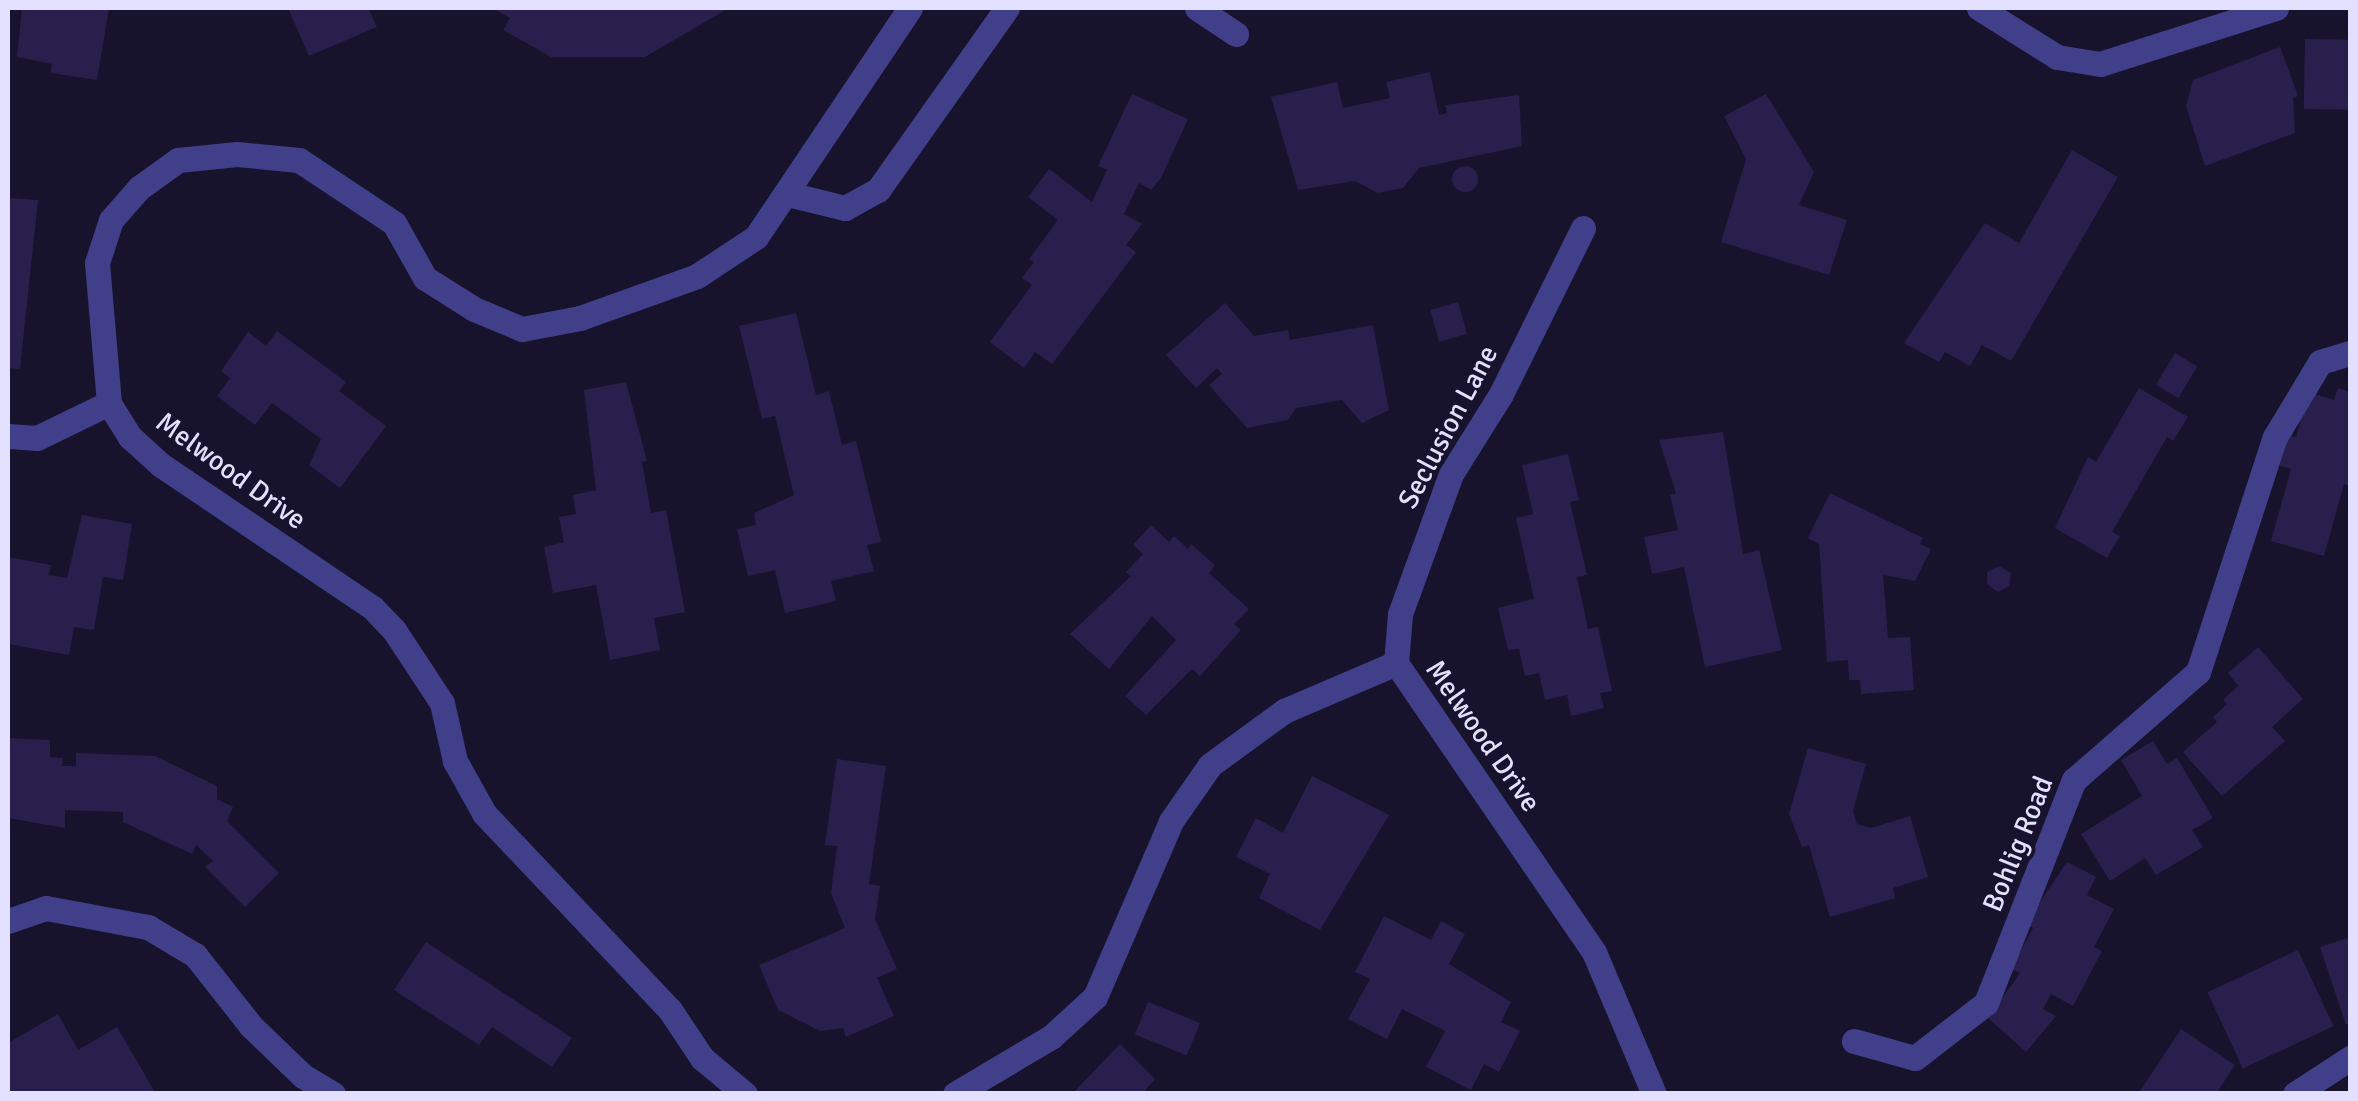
<!DOCTYPE html>
<html>
<head>
<meta charset="utf-8">
<style>
  body { margin:0 }
  #map { position:relative; width:2358px; height:1101px; overflow:hidden; background:#17132c; font-family:Signika,sans-serif }
  div>[style] { position:absolute }
  [style*='--x'] { left:calc(var(--x)*1px); top:calc(var(--y)*1px); width:calc(var(--w)*1px); rotate:calc(var(--a)*1deg) }
  .building>* { inset:0; background:#291f4d; transform-origin:0 0 }
  .round { border-radius:50% }
  .service>* { height:25px; margin:-12.5px; padding:0 12.5px; transform-origin:12.5px; border-radius:12.5px; background:#423f8a }
  .minor>* { height:25px; margin:-12.5px; padding:0 12.5px; transform-origin:12.5px; border-radius:12.5px; background:#423f8a }
  span { translate:-50% -50%; white-space:nowrap; text-align:center; line-height:1.15; -webkit-text-stroke:8px #17132c; paint-order:stroke }
  .street-label { font-size:28px; color:#e3dffe }
  .frame { position:absolute; inset:0; border:10px solid #e3dffe; pointer-events:none }
</style>
</head>
<body>
<div id="map">
  <div class="building">
    <i style="clip-path:polygon(22px 8px,109px 8px,97px 80px,51px 73px,52px 64px,17px 57px)"></i>
    <i style="clip-path:polygon(288px 8px,368px 8px,377px 27px,309px 56px)"></i>
    <i style="clip-path:polygon(492px 8px,729px 8px,645px 57px,551px 57px,503px 30px,510px 18px)"></i>
    <i style="left:2305px;top:39px;width:45px;height:70px;rotate:1deg"></i>
    <i style="clip-path:polygon(2280px 47px,2298px 96px,2293px 98px,2295px 133px,2205px 166px,2186px 106px,2193px 80px)"></i>
    <i style="clip-path:polygon(1430px 72px,1439px 115px,1447px 113px,1445px 105px,1519px 95px,1522px 146px,1419px 168px,1403px 188px,1378px 193px,1355px 181px,1298px 190px,1271px 97px,1337px 82px,1343px 108px,1390px 98px,1386px 82px)"></i>
    <i style="clip-path:polygon(1132px 94px,1188px 119px,1161px 178px,1151px 190px,1139px 183px,1124px 214px,1142px 224px,1126px 245px,1136px 252px,1052px 364px,1035px 352px,1024px 368px,990px 342px,1032px 285px,1022px 278px,1034px 262px,1029px 259px,1058px 220px,1028px 197px,1049px 169px,1092px 202px,1107px 170px,1098px 166px)"></i>
    <i style="clip-path:polygon(1766px 94px,1814px 172px,1799px 205px,1847px 220px,1829px 275px,1721px 242px,1746px 159px,1724px 116px)"></i>
    <i style="clip-path:polygon(2072px 150px,2118px 177px,2011px 361px,1982px 345px,1970px 366px,1945px 352px,1939px 362px,1904px 343px,1985px 223px,2019px 243px)"></i>
    <i class="round" style="left:1452px;top:166px;width:26px;height:26px"></i>
    <i style="clip-path:polygon(8px 198px,38px 200px,20px 369px,8px 368px)"></i>
    <i style="left:1458px;top:302px;width:33px;height:29px;rotate:74deg"></i>
    <i style="clip-path:polygon(1225px 303px,1254px 336px,1288px 330px,1290px 340px,1373px 325px,1389px 410px,1362px 423px,1342px 400px,1296px 408px,1288px 420px,1247px 428px,1209px 385px,1222px 374px,1217px 368px,1196px 388px,1166px 355px)"></i>
    <i style="clip-path:polygon(796px 313px,816px 395px,829px 391px,842px 445px,856px 441px,881px 542px,867px 545px,874px 571px,831px 581px,836px 601px,785px 613px,775px 570px,748px 576px,737px 529px,756px 525px,754px 513px,794px 495px,775px 416px,762px 419px,739px 326px)"></i>
    <i style="clip-path:polygon(277px 331px,346px 382px,339px 391px,386px 426px,340px 488px,309px 465px,321px 439px,272px 403px,255px 425px,217px 396px,230px 378px,221px 371px,248px 332px,266px 346px)"></i>
    <i style="left:2175px;top:353px;width:26px;height:37px;rotate:31deg"></i>
    <i style="clip-path:polygon(626px 382px,647px 461px,642px 462px,651px 513px,666px 510px,685px 612px,654px 618px,660px 650px,610px 660px,596px 585px,553px 593px,544px 547px,564px 542px,559px 517px,576px 514px,573px 495px,596px 490px,584px 390px)"></i>
    <i style="clip-path:polygon(2139px 388px,2188px 417px,2173px 441px,2167px 437px,2112px 532px,2120px 536px,2107px 558px,2055px 528px,2088px 457px,2096px 462px)"></i>
    <i style="clip-path:polygon(2338px 388px,2350px 392px,2350px 486px,2344px 484px,2324px 556px,2271px 541px,2291px 469px,2278px 465px,2287px 435px,2296px 437px,2308px 392px,2334px 400px)"></i>
    <i style="clip-path:polygon(1723px 432px,1743px 554px,1759px 550px,1782px 650px,1705px 667px,1684px 567px,1652px 574px,1644px 537px,1678px 530px,1670px 495px,1676px 493px,1659px 440px)"></i>
    <i style="clip-path:polygon(1568px 454px,1579px 500px,1570px 502px,1587px 575px,1577px 577px,1588px 629px,1598px 627px,1612px 691px,1600px 693px,1604px 708px,1571px 716px,1567px 695px,1545px 700px,1539px 673px,1525px 676px,1519px 649px,1508px 650px,1498px 608px,1534px 599px,1516px 518px,1533px 514px,1522px 465px)"></i>
    <i style="clip-path:polygon(1830px 493px,1923px 538px,1920px 544px,1931px 549px,1915px 581px,1883px 575px,1888px 638px,1910px 637px,1914px 690px,1861px 694px,1860px 680px,1849px 680px,1848px 660px,1827px 662px,1819px 544px,1808px 538px)"></i>
    <i style="clip-path:polygon(82px 515px,132px 524px,123px 580px,103px 577px,94px 630px,74px 627px,69px 655px,8px 644px,8px 557px,51px 565px,49px 575px,67px 578px)"></i>
    <i style="clip-path:polygon(1151px 525px,1169px 542px,1174px 536px,1188px 549px,1191px 544px,1215px 565px,1209px 573px,1249px 609px,1234px 624px,1241px 630px,1200px 676px,1192px 669px,1146px 715px,1125px 696px,1176px 640px,1152px 616px,1109px 669px,1070px 634px,1131px 576px,1126px 572px,1143px 554px,1133px 545px)"></i>
    <i style="clip-path:polygon(1999px 566px,2011px 573px,2009px 586px,1998px 592px,1987px 584px,1987px 572px)"></i>
    <i style="clip-path:polygon(2258px 647px,2303px 699px,2272px 727px,2285px 741px,2222px 796px,2183px 752px,2217px 722px,2213px 717px,2227px 704px,2223px 700px,2238px 686px,2228px 673px)"></i>
    <i style="clip-path:polygon(8px 738px,50px 740px,50px 757px,63px 758px,62px 766px,76px 766px,76px 753px,155px 756px,217px 786px,217px 799px,233px 807px,227px 821px,279px 873px,245px 907px,205px 867px,213px 861px,196px 845px,192px 854px,123px 822px,123px 812px,65px 810px,65px 828px,8px 818px)"></i>
    <i style="clip-path:polygon(2153px 741px,2167px 764px,2177px 758px,2213px 818px,2192px 830px,2203px 847px,2156px 875px,2145px 858px,2110px 881px,2081px 834px,2142px 796px,2121px 760px)"></i>
    <i style="clip-path:polygon(1808px 748px,1866px 764px,1853px 811px,1857px 824px,1871px 828px,1910px 816px,1928px 877px,1893px 888px,1895px 898px,1830px 917px,1809px 845px,1802px 847px,1789px 814px)"></i>
    <i style="clip-path:polygon(837px 759px,886px 766px,869px 884px,880px 886px,875px 919px,897px 969px,877px 978px,894px 1016px,846px 1037px,843px 1028px,820px 1031px,778px 1010px,759px 965px,845px 928px,831px 893px,837px 846px,825px 845px)"></i>
    <i style="clip-path:polygon(1312px 776px,1389px 815px,1320px 930px,1259px 898px,1270px 874px,1236px 857px,1256px 818px,1283px 833px)"></i>
    <i style="clip-path:polygon(2067px 862px,2096px 877px,2087px 895px,2114px 909px,2094px 947px,2102px 951px,2073px 1006px,2051px 994px,2043px 1009px,2056px 1016px,2026px 1052px,1988px 1018px,2020px 973px,2011px 969px,2033px 928px,2025px 924px)"></i>
    <i style="clip-path:polygon(1384px 916px,1431px 940px,1441px 921px,1465px 934px,1449px 964px,1511px 1002px,1501px 1022px,1520px 1031px,1499px 1072px,1484px 1064px,1471px 1090px,1426px 1067px,1445px 1031px,1402px 1009px,1387px 1039px,1348px 1019px,1370px 979px,1355px 972px)"></i>
    <i style="clip-path:polygon(2350px 937px,2350px 1023px,2346px 1025px,2320px 947px)"></i>
    <i style="clip-path:polygon(426px 942px,572px 1038px,552px 1067px,492px 1027px,479px 1045px,394px 990px)"></i>
    <i style="left:2298px;top:950px;width:84px;height:100px;rotate:65deg"></i>
    <i style="left:1148px;top:1002px;width:56px;height:35px;rotate:22deg"></i>
    <i style="clip-path:polygon(58px 1014px,78px 1050px,117px 1027px,156px 1094px,8px 1094px,8px 1043px)"></i>
    <i style="clip-path:polygon(2181px 1029px,2235px 1065px,2216px 1094px,2138px 1094px)"></i>
    <i style="clip-path:polygon(1120px 1044px,1155px 1079px,1142px 1094px,1072px 1094px)"></i>
  </div>
  <div class="service">
    <i style="--x:1197;--y:8;--w:47;--a:33.7"></i>
    <i style="--x:788;--y:194;--w:59;--a:13.8"></i>
    <i style="--x:845;--y:208;--w:38;--a:-29"></i>
    <i style="--x:878;--y:190;--w:223;--a:-54.7"></i>
  </div>
  <div class="minor">
    <i style="--x:1979;--y:8;--w:92;--a:32.1"></i>
    <i style="--x:2057;--y:57;--w:44;--a:9.2"></i>
    <i style="--x:2100;--y:64;--w:185;--a:-17.7"></i>
    <i style="--x:8;--y:436;--w:29;--a:4"></i>
    <i style="--x:37;--y:438;--w:80;--a:-25.9"></i>
    <i style="--x:1396;--y:663;--w:350;--a:55.6"></i>
    <i style="--x:1594;--y:952;--w:154;--a:67.1"></i>
    <i style="--x:1396;--y:663;--w:49;--a:-85.3"></i>
    <i style="--x:1400;--y:614;--w:149;--a:-70"></i>
    <i style="--x:1451;--y:474;--w:94;--a:-58"></i>
    <i style="--x:1501;--y:394;--w:185;--a:-63.7"></i>
    <i style="--x:8;--y:921;--w:40;--a:-18.9"></i>
    <i style="--x:46;--y:908;--w:104;--a:10.6"></i>
    <i style="--x:148;--y:927;--w:55;--a:30.8"></i>
    <i style="--x:195;--y:955;--w:90;--a:51.7"></i>
    <i style="--x:251;--y:1026;--w:72;--a:43.9"></i>
    <i style="--x:303;--y:1076;--w:35;--a:31"></i>
    <i style="--x:1854;--y:1041;--w:63;--a:15.6"></i>
    <i style="--x:1915;--y:1058;--w:90;--a:-37.8"></i>
    <i style="--x:1986;--y:1003;--w:240;--a:-68.5"></i>
    <i style="--x:2074;--y:780;--w:164;--a:-41.1"></i>
    <i style="--x:2198;--y:672;--w:247;--a:-71.9"></i>
    <i style="--x:2275;--y:437;--w:87;--a:-59"></i>
    <i style="--x:2320;--y:362;--w:31;--a:-17"></i>
    <i style="--x:745;--y:1094;--w:56;--a:-140.1"></i>
    <i style="--x:702;--y:1058;--w:58;--a:-123.7"></i>
    <i style="--x:670;--y:1010;--w:271;--a:-133.4"></i>
    <i style="--x:484;--y:813;--w:60;--a:-119.1"></i>
    <i style="--x:455;--y:761;--w:59;--a:-102.6"></i>
    <i style="--x:442;--y:703;--w:87;--a:-123.3"></i>
    <i style="--x:394;--y:630;--w:30;--a:-134"></i>
    <i style="--x:373;--y:608;--w:256;--a:-146"></i>
    <i style="--x:161;--y:465;--w:42;--a:-137.9"></i>
    <i style="--x:130;--y:437;--w:40;--a:-122"></i>
    <i style="--x:109;--y:403;--w:141;--a:-94.9"></i>
    <i style="--x:97;--y:263;--w:45;--a:-72"></i>
    <i style="--x:111;--y:220;--w:43;--a:-48.8"></i>
    <i style="--x:139;--y:188;--w:48;--a:-35.7"></i>
    <i style="--x:178;--y:160;--w:59;--a:-5.8"></i>
    <i style="--x:237;--y:154;--w:62;--a:5.5"></i>
    <i style="--x:299;--y:160;--w:114;--a:33.6"></i>
    <i style="--x:394;--y:223;--w:63;--a:60.6"></i>
    <i style="--x:425;--y:278;--w:58;--a:32.3"></i>
    <i style="--x:474;--y:309;--w:52;--a:22.6"></i>
    <i style="--x:522;--y:329;--w:59;--a:-10.7"></i>
    <i style="--x:580;--y:318;--w:124;--a:-19.7"></i>
    <i style="--x:697;--y:276;--w:71;--a:-33.5"></i>
    <i style="--x:756;--y:237;--w:276;--a:-56.1"></i>
    <i style="--x:955;--y:1094;--w:112;--a:-30.7"></i>
    <i style="--x:1051;--y:1037;--w:59;--a:-42.3"></i>
    <i style="--x:1095;--y:997;--w:192;--a:-66.6"></i>
    <i style="--x:1171;--y:821;--w:68;--a:-55.1"></i>
    <i style="--x:1210;--y:765;--w:92;--a:-36.1"></i>
    <i style="--x:1284;--y:711;--w:122;--a:-23.2"></i>
    <i style="--x:2295;--y:1094;--w:66;--a:-33.2"></i>
  </div>
  <div class="street-label">
    <span style="left:1448px;top:427px;rotate:-62deg">Seclusion Lane</span>
    <span style="left:231px;top:471px;rotate:36deg">Melwood Drive</span>
    <span style="left:1483px;top:736px;rotate:55deg">Melwood Drive</span>
    <span style="left:2018px;top:844px;rotate:-68deg">Bohlig Road</span>
  </div>
  <div class="frame"></div>
</div>
</body>
</html>
